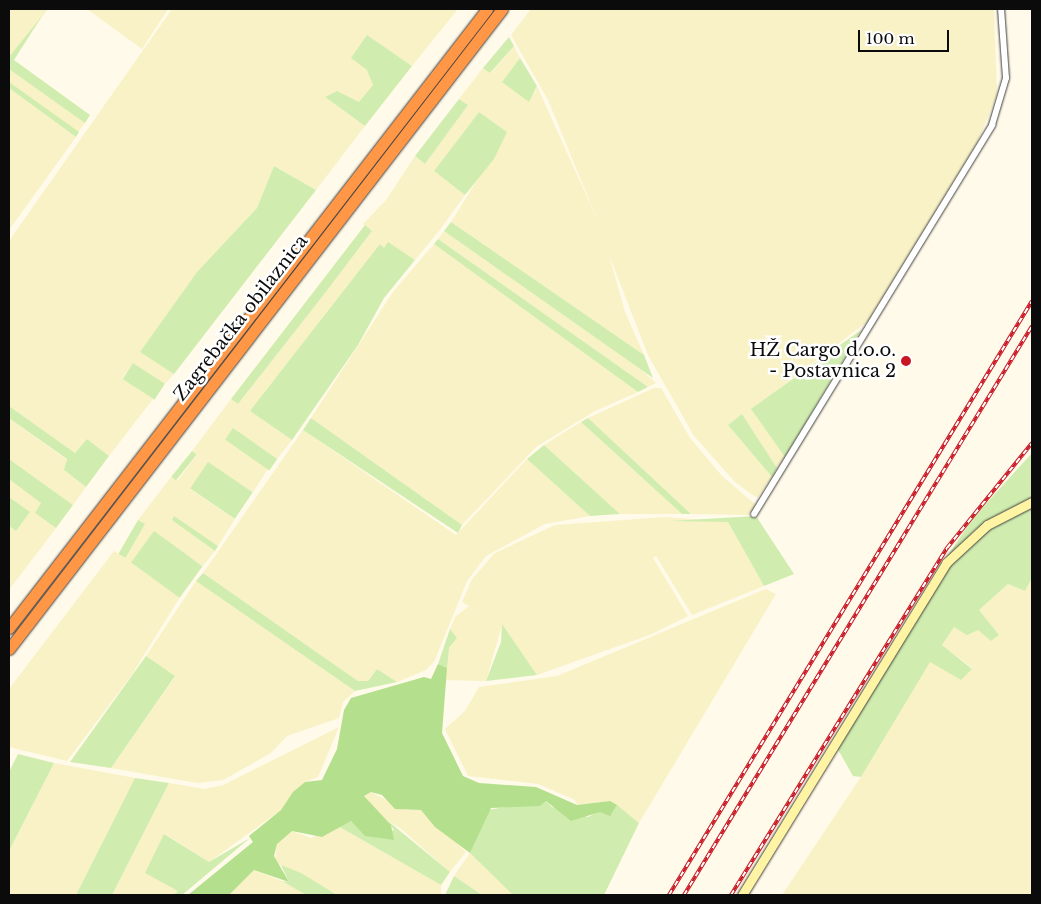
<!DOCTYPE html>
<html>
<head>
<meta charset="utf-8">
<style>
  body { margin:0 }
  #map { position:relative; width:1041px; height:904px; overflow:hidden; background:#fffae9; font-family:"Libre Baskerville",serif }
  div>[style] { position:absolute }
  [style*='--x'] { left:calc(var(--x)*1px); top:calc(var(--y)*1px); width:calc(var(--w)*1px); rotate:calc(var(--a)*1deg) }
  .farmland>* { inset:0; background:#f8f2c6; transform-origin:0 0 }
  .green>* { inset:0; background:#d0edaf; transform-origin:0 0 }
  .forest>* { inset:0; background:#b4df8c }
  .roads { filter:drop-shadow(0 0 1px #3e3e3e) drop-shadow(0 0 1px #3e3e3e) }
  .minor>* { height:6px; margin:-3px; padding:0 3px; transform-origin:3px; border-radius:3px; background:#fff }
  .secondary>* { height:9px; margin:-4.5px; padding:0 4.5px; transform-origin:4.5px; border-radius:4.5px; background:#fff3a4 }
  .motorway>* { height:11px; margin:-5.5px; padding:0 5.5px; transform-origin:5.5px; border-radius:5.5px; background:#ff9747 }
  .rail>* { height:4px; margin-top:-2px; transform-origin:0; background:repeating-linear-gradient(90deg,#fff 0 5.5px,#c81622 0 11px); box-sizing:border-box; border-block:1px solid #c81622 }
  .dots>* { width:14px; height:14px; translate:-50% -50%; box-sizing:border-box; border:2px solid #fff; border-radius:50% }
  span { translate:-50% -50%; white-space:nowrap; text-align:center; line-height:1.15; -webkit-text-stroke:5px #fff; paint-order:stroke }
  .street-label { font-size:18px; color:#0b0b0b }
  .poi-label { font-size:18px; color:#0b0b0b }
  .right { translate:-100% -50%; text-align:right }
  .frame { position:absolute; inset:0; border:10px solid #0b0b0b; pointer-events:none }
  .scale { position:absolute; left:858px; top:30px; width:91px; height:22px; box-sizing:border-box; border:2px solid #0b0b0b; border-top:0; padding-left:6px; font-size:15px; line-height:18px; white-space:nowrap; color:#0b0b0b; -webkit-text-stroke:4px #fff; paint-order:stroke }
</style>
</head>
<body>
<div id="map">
  <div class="farmland">
    <i style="clip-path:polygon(9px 9px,48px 9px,11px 58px,9px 57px)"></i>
    <i style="clip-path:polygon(87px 9px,168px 9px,142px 49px)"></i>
    <i style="clip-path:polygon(172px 9px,458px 9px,412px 66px,367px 35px,368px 70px,373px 85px,359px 103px,337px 91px,325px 97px,365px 126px,316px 190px,274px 166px,257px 208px,197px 272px,141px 351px,174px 374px,165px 384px,133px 363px,122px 378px,153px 399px,109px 456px,87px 439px,75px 453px,9px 406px,9px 241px)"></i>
    <i style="clip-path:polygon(531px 9px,994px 9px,997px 94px,978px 141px,868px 321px,752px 409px,785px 457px,777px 468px,742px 414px,728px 425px,772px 477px,757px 498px,735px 482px,694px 436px,648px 355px,609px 255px,625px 312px,644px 355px,451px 222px,507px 132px,479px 112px,434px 171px,465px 195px,439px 231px,415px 260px,389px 243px,384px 248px,380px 245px,250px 411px,292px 440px,277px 459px,233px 429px,225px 439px,268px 469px,253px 492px,208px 463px,190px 489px,235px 519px,218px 546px,175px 517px,172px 519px,215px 551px,203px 566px,154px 532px,133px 564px,180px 597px,131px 676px,67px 761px,9px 747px,9px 689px,114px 551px,121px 555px,144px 524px,138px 520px,171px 477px,177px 481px,197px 455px,192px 451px,231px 399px,238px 404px,322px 297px,372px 231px,363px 224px,386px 200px,415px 156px,425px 164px,468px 105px,459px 99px,483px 68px,491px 73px,514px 46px,520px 58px,502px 82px,534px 94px,537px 86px,597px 219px,548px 100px,511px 35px)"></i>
    <i style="left:9px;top:69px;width:93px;height:13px;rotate:35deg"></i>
    <i style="clip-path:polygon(9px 88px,76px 137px,9px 230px)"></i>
    <i style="clip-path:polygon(444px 231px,639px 368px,656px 383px,648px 387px,438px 239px)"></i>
    <i style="clip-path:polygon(434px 244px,638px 392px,595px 411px,536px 447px,462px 525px,311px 418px,393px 292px)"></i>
    <i style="clip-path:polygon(654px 388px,661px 388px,690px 438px,722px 476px,756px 505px,749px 515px,691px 514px,588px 418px)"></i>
    <i style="clip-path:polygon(9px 418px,67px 460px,64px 470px,86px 487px,73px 505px,9px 459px)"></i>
    <i style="clip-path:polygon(581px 422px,682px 514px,620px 514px,544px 445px)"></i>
    <i style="clip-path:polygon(303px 430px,456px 535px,527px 459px,590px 516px,545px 524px,486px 556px,467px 581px,434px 662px,426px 670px,397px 682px,377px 669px,368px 681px,358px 681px,203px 573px)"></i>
    <i style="clip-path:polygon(9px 479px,42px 503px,35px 513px,56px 528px,9px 590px,9px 526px,16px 531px,30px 512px,9px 497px)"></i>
    <i style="clip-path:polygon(666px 517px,728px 522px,764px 586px,692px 615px,656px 556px,653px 558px,688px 616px,652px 634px,537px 675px,502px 625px,486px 681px,443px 680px,449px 648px,457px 638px,450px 629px,455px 617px,469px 606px,462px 602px,472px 579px,495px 553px,555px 525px)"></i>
    <i style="clip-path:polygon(1032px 578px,1032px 895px,782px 895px,861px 777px,930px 661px,961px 680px,972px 668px,942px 645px,954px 627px,978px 629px,991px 641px,999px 635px,979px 610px,1008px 584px,1025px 591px)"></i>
    <i style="clip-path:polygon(196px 581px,355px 691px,343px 702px,339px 718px,287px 736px,271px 753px,223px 780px,197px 783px,111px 768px,175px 677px,146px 656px)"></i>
    <i style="clip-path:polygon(766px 589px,776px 594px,639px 823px,610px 801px,577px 805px,575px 800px,538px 784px,468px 776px,445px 729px,465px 711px,479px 687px,557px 676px)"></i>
    <i style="clip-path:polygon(339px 727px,318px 777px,305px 782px,281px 810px,209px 862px,165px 834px,178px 891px,174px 895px,112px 895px,169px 783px,205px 789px,223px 785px)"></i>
    <i style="clip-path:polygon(54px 763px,135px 778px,76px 895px,9px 895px,9px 851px)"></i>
    <i style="clip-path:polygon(371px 792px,405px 810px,421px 810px,466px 852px,450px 872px,400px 828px,377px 815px,364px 796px)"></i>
    <i style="clip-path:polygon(338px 826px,441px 885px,441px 895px,337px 895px,275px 862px,277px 844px,285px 834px,292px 831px,311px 838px)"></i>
    <i style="clip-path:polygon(470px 853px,490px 871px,513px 895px,482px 895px,454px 876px)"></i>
    <i style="clip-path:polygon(254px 870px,282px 881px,306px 895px,229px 895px)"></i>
  </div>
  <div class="green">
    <i style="clip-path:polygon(42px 16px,14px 60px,90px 115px,85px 123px,9px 69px,9px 57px)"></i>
    <i style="clip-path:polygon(367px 35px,412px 66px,365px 126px,325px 97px,337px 91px,359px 102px,373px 85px,367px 70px,351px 58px)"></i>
    <i style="clip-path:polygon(509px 37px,514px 46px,490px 73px,483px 68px)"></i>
    <i style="clip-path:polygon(520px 58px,537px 86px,529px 102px,502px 82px)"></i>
    <i style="clip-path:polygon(9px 82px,79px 132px,76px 137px,9px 88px)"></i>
    <i style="clip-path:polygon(459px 99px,468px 105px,425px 164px,415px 156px)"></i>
    <i style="clip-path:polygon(479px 112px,507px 132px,494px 159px,465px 195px,434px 171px)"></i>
    <i style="clip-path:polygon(274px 166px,316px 190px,174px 374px,140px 352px,197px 272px,257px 208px)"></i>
    <i style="clip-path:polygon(451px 222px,644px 355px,653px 378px,444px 231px)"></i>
    <i style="clip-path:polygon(365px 225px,372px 231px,322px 297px,238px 404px,231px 399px)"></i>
    <i style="clip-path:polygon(438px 239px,648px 387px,638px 392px,434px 244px)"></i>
    <i style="clip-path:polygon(388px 242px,415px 260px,384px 298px,358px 345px,292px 440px,250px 411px,380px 244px,384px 248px)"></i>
    <i style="clip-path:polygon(861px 330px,785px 457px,751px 409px)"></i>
    <i style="left:133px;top:363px;width:38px;height:19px;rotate:33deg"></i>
    <i style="clip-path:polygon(9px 406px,75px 453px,87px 439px,109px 456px,86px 487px,64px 470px,67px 459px,9px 418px)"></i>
    <i style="clip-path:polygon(742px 414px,777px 468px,772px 477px,728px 425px)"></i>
    <i style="clip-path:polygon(311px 418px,462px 525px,458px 533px,303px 430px)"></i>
    <i style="clip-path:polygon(588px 418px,691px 514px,682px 514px,581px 422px)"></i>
    <i style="left:233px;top:428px;width:54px;height:14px;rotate:35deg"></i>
    <i style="clip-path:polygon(544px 445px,620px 514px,590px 516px,527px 459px)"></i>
    <i style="left:192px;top:451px;width:6px;height:33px;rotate:39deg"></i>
    <i style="clip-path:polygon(1032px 453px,1032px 499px,976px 529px,942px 564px,973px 518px)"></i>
    <i style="clip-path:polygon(9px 459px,73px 505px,56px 528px,35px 513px,41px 503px,9px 479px)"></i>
    <i style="left:208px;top:462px;width:54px;height:32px;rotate:34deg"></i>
    <i style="clip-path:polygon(9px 497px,30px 512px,16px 531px,9px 526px)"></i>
    <i style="clip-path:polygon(1032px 505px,1032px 578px,1025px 591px,1008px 584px,979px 610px,999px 635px,991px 641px,978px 630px,967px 635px,954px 627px,942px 645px,972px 669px,961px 680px,930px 662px,861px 777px,853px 776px,836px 746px,939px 577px,977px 535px)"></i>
    <i style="clip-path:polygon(174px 516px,218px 546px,215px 551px,172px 520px)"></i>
    <i style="clip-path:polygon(756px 516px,794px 574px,764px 586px,728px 522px,670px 521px)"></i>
    <i style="left:138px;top:520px;width:8px;height:39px;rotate:30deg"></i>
    <i style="left:154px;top:531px;width:60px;height:39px;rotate:36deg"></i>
    <i style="clip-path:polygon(203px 573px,358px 681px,368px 681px,377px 669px,397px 682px,355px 691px,196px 581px)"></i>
    <i style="clip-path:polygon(502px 624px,537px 675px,486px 681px,501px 642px)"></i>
    <i style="clip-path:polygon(450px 629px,457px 638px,449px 648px,447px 668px,438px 664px)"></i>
    <i style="clip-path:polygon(146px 656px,175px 676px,111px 768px,70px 762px)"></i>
    <i style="clip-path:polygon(18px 754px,54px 763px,9px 851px,9px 772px)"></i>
    <i style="clip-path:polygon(135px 778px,169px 783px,112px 895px,76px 895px)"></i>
    <i style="clip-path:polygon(546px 801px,552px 807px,588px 817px,600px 811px,610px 815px,617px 805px,639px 823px,604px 895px,513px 895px,470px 853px,487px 810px)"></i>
    <i style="clip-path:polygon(351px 821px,370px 836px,394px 830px,388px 821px,450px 872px,441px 885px,338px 826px)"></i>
    <i style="clip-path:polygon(164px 834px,209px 862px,250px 838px,182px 895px,174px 895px,178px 891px,145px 873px)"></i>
    <i style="clip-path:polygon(281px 865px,301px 873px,337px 895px,306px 895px,282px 881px,289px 882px)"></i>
    <i style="clip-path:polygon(454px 876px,482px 895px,445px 895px)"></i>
  </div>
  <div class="forest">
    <i style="clip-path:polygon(438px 664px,447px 668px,442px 733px,463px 776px,479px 783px,536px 787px,577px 805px,610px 801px,617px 805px,610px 816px,600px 812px,571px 821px,546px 801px,540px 806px,491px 808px,470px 853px,435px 827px,421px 810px,395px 809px,382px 795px,371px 792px,364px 796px,391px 825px,394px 840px,365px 836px,351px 821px,322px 837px,292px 831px,277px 844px,274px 856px,289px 882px,254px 870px,229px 895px,188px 895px,253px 842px,249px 836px,281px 810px,293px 792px,305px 782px,322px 780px,337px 749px,344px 710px,351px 698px,424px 677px,431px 679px)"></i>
  </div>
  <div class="roads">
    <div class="minor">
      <i style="--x:754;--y:514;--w:456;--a:-58.5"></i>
      <i style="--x:992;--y:125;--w:49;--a:-73.4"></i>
      <i style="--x:1006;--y:78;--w:69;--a:-94.1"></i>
    </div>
    <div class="secondary">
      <i style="--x:742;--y:895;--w:390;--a:-58.4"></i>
      <i style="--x:946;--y:563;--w:56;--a:-42.8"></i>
      <i style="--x:987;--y:525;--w:51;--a:-27.1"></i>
    </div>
    <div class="motorway">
      <i style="--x:9;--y:628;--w:782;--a:-52.32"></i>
      <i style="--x:9;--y:649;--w:808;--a:-52.39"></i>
    </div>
  </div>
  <div class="rail">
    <i style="--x:669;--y:895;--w:696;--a:-58.57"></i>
    <i style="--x:684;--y:895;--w:667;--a:-58.55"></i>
    <i style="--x:731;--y:895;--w:409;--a:-58.1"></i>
    <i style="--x:947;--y:548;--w:135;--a:-51"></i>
  </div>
  <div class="dots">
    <i style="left:906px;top:361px;background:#c81622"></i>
  </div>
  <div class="street-label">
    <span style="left:241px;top:318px;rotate:-52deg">Zagrebačka obilaznica</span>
  </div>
  <div class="poi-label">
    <span class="right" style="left:896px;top:361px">HŽ Cargo d.o.o.<br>- Postavnica 2</span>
  </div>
  <div class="frame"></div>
  <div class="scale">100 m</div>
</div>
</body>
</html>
